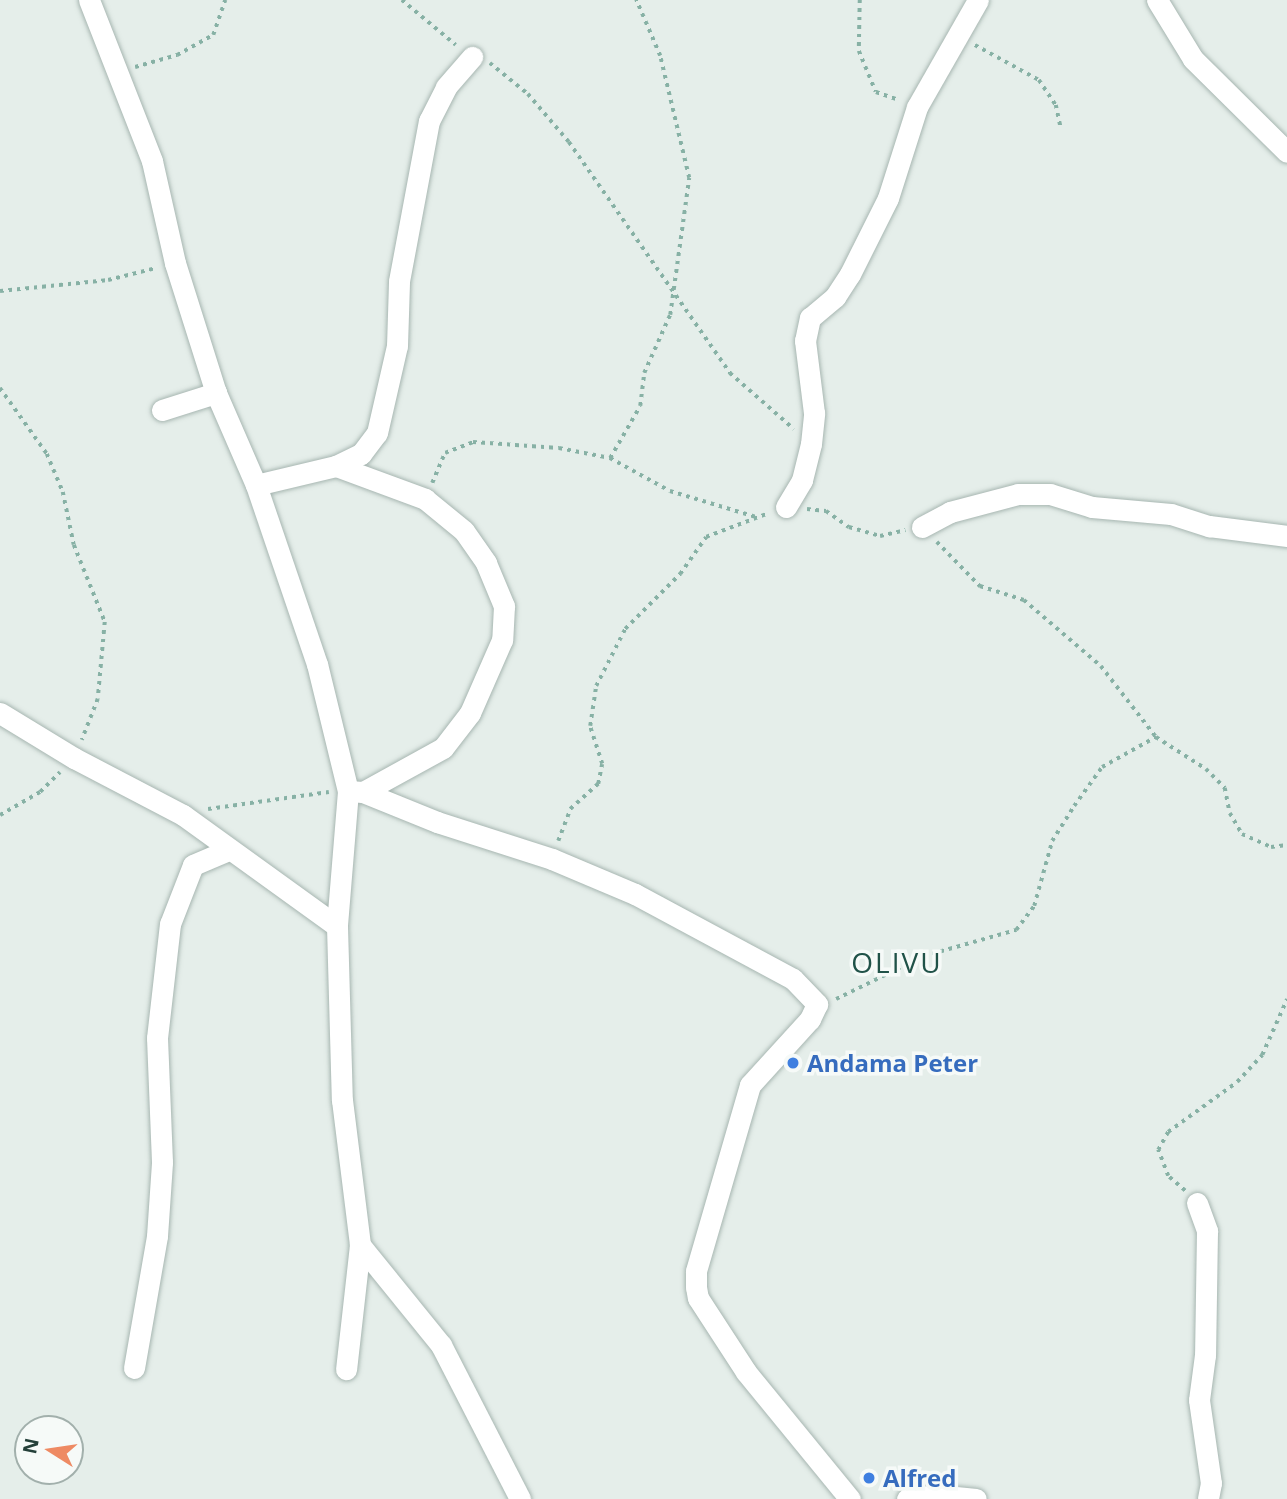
<!DOCTYPE html>
<html>
<head>
<meta charset="utf-8">
<style>
  body { margin:0 }
  #map { position:relative; width:1287px; height:1499px; overflow:hidden; background:#e5eeea; font-family:"Open Sans",sans-serif }
  div>[style] { position:absolute }
  [style*='--x'] { left:calc(var(--x)*1px); top:calc(var(--y)*1px); width:calc(var(--w)*1px); rotate:calc(var(--a)*1deg) }
  .path>* { height:3.5px; margin-top:-1.75px; transform-origin:0; background:repeating-linear-gradient(90deg,#87b1a5 0 3.5px,transparent 0 8.5px) }
  .roads { filter:drop-shadow(0 0 2px #a7b6b1) drop-shadow(0 0 2px #a7b6b1) }
  .minor>* { height:21px; margin:-10.5px; padding:0 10.5px; transform-origin:10.5px; border-radius:10.5px; background:#fff }
  .tertiary>* { height:21px; margin:-10.5px; padding:0 10.5px; transform-origin:10.5px; border-radius:10.5px; background:#fff }
  .dots>* { width:19px; height:19px; translate:-50% -50%; box-sizing:border-box; border:4px solid #f6faf8; border-radius:50% }
  span { translate:-50% -50%; white-space:nowrap; text-align:center; line-height:1.15; -webkit-text-stroke:7px #f6faf8; paint-order:stroke }
  .shop-label { font-size:24px; color:#366cbe; font-weight:700 }
  .left { translate:0 -50%; text-align:left }
  .quarter-label { font-size:28px; color:#205248; letter-spacing:2px }
  .north { position:absolute; left:14px; top:1415px; width:70px; height:70px; box-sizing:border-box; background:#f6faf8; border:2px solid #a2b0ac; border-radius:50%; rotate:282deg; font-size:19px; font-weight:700; line-height:28px; text-align:center; color:#244039 }
  .north::after { content:''; display:block; margin:auto; width:24px; height:32px; background:#ee8a63; clip-path:polygon(50% 0,100% 100%,50% 72%,0 100%) }
</style>
</head>
<body>
<div id="map">
  <div class="path">
    <i style="--x:402;--y:0;--w:70;--a:39.8"></i>
    <i style="--x:860;--y:0;--w:51;--a:91.1"></i>
    <i style="--x:859;--y:51;--w:44;--a:67.5"></i>
    <i style="--x:876;--y:92;--w:24;--a:19"></i>
    <i style="--x:975;--y:45;--w:73;--a:28.7"></i>
    <i style="--x:1039;--y:80;--w:30;--a:56"></i>
    <i style="--x:1056;--y:105;--w:24;--a:78"></i>
    <i style="--x:490;--y:63;--w:49;--a:39.2"></i>
    <i style="--x:528;--y:94;--w:63;--a:49.5"></i>
    <i style="--x:569;--y:142;--w:282;--a:55.1"></i>
    <i style="--x:730;--y:373;--w:85;--a:41.2"></i>
    <i style="--x:135;--y:67;--w:44;--a:-15.9"></i>
    <i style="--x:177;--y:55;--w:41;--a:-29.1"></i>
    <i style="--x:213;--y:35;--w:37;--a:-71"></i>
    <i style="--x:0;--y:291;--w:109;--a:-5.8"></i>
    <i style="--x:108;--y:280;--w:49;--a:-14"></i>
    <i style="--x:0;--y:388;--w:81;--a:54.5"></i>
    <i style="--x:47;--y:454;--w:41;--a:67.2"></i>
    <i style="--x:63;--y:492;--w:54;--a:78.3"></i>
    <i style="--x:74;--y:545;--w:83;--a:68.1"></i>
    <i style="--x:105;--y:622;--w:77;--a:95.2"></i>
    <i style="--x:98;--y:699;--w:44;--a:111.3"></i>
    <i style="--x:610;--y:458;--w:60;--a:-60"></i>
    <i style="--x:640;--y:406;--w:33;--a:-83"></i>
    <i style="--x:644;--y:373;--w:64;--a:-65.9"></i>
    <i style="--x:670;--y:315;--w:138;--a:-82.1"></i>
    <i style="--x:689;--y:178;--w:125;--a:-103.4"></i>
    <i style="--x:660;--y:56;--w:61;--a:-113.2"></i>
    <i style="--x:432;--y:483;--w:33;--a:-67"></i>
    <i style="--x:445;--y:453;--w:30;--a:-21"></i>
    <i style="--x:473;--y:442;--w:86;--a:4"></i>
    <i style="--x:559;--y:448;--w:52;--a:11.1"></i>
    <i style="--x:610;--y:458;--w:68;--a:28.8"></i>
    <i style="--x:670;--y:491;--w:90;--a:16.8"></i>
    <i style="--x:807;--y:509;--w:19;--a:6"></i>
    <i style="--x:826;--y:511;--w:28;--a:35"></i>
    <i style="--x:849;--y:527;--w:32;--a:16"></i>
    <i style="--x:880;--y:536;--w:26;--a:-13"></i>
    <i style="--x:937;--y:542;--w:62;--a:45.7"></i>
    <i style="--x:980;--y:586;--w:46;--a:17.7"></i>
    <i style="--x:1024;--y:600;--w:101;--a:40.6"></i>
    <i style="--x:1101;--y:666;--w:90;--a:52.2"></i>
    <i style="--x:1156;--y:737;--w:59;--a:32.6"></i>
    <i style="--x:1206;--y:769;--w:27;--a:45"></i>
    <i style="--x:1225;--y:788;--w:25;--a:79"></i>
    <i style="--x:1230;--y:813;--w:24;--a:60"></i>
    <i style="--x:1242;--y:834;--w:32;--a:24"></i>
    <i style="--x:1271;--y:847;--w:16;--a:-7"></i>
    <i style="--x:208;--y:809;--w:122;--a:-8"></i>
    <i style="--x:0;--y:815;--w:46;--a:-29.9"></i>
    <i style="--x:40;--y:792;--w:28;--a:-45"></i>
    <i style="--x:558;--y:841;--w:34;--a:-69"></i>
    <i style="--x:570;--y:809;--w:38;--a:-42"></i>
    <i style="--x:598;--y:784;--w:20;--a:-79"></i>
    <i style="--x:602;--y:764;--w:40;--a:-108"></i>
    <i style="--x:590;--y:726;--w:40;--a:-81.5"></i>
    <i style="--x:596;--y:686;--w:64;--a:-63"></i>
    <i style="--x:625;--y:629;--w:78;--a:-45"></i>
    <i style="--x:680;--y:574;--w:45;--a:-54.9"></i>
    <i style="--x:706;--y:537;--w:67;--a:-20.9"></i>
    <i style="--x:836;--y:999;--w:98;--a:-26"></i>
    <i style="--x:924;--y:956;--w:96;--a:-15.8"></i>
    <i style="--x:1016;--y:930;--w:30;--a:-53"></i>
    <i style="--x:1034;--y:906;--w:67;--a:-74.5"></i>
    <i style="--x:1052;--y:841;--w:41;--a:-57.8"></i>
    <i style="--x:1074;--y:806;--w:48;--a:-54.3"></i>
    <i style="--x:1102;--y:767;--w:62;--a:-29.1"></i>
    <i style="--x:1185;--y:1191;--w:23;--a:-139"></i>
    <i style="--x:1168;--y:1176;--w:28;--a:-111"></i>
    <i style="--x:1158;--y:1150;--w:21;--a:-61"></i>
    <i style="--x:1168;--y:1132;--w:85;--a:-35.9"></i>
    <i style="--x:1237;--y:1082;--w:37;--a:-47"></i>
    <i style="--x:1262;--y:1055;--w:61;--a:-65.9"></i>
  </div>
  <div class="roads">
    <div class="minor">
      <i style="--x:89;--y:0;--w:173;--a:68.6"></i>
      <i style="--x:152;--y:161;--w:105;--a:77.3"></i>
      <i style="--x:175;--y:263;--w:136;--a:72.5"></i>
      <i style="--x:216;--y:393;--w:100;--a:66.5"></i>
      <i style="--x:256;--y:485;--w:189;--a:71.2"></i>
      <i style="--x:317;--y:664;--w:131;--a:76.3"></i>
      <i style="--x:348;--y:791;--w:135;--a:94.7"></i>
      <i style="--x:337;--y:926;--w:174;--a:88.4"></i>
      <i style="--x:342;--y:1100;--w:146;--a:82.9"></i>
      <i style="--x:360;--y:1245;--w:125;--a:96.4"></i>
      <i style="--x:1157;--y:0;--w:69;--a:58.6"></i>
      <i style="--x:1193;--y:59;--w:132;--a:44.7"></i>
      <i style="--x:162;--y:410;--w:57;--a:-17.5"></i>
      <i style="--x:336;--y:466;--w:95;--a:20.3"></i>
      <i style="--x:425;--y:499;--w:50;--a:39.4"></i>
      <i style="--x:464;--y:531;--w:39;--a:55"></i>
      <i style="--x:486;--y:563;--w:47;--a:67.3"></i>
      <i style="--x:504;--y:606;--w:34;--a:93"></i>
      <i style="--x:502;--y:640;--w:80;--a:113.7"></i>
      <i style="--x:470;--y:713;--w:44;--a:127.6"></i>
      <i style="--x:443;--y:748;--w:91;--a:151.2"></i>
      <i style="--x:256;--y:485;--w:82;--a:-13.4"></i>
      <i style="--x:336;--y:466;--w:28;--a:-26"></i>
      <i style="--x:361;--y:454;--w:26;--a:-53"></i>
      <i style="--x:377;--y:433;--w:89;--a:-77.1"></i>
      <i style="--x:397;--y:346;--w:65;--a:-88.2"></i>
      <i style="--x:399;--y:281;--w:163;--a:-79.4"></i>
      <i style="--x:429;--y:121;--w:38;--a:-63"></i>
      <i style="--x:446;--y:87;--w:40;--a:-49"></i>
      <i style="--x:786;--y:507;--w:31;--a:-59"></i>
      <i style="--x:802;--y:480;--w:37;--a:-76"></i>
      <i style="--x:811;--y:444;--w:31;--a:-84"></i>
      <i style="--x:814;--y:413;--w:73;--a:-97.1"></i>
      <i style="--x:805;--y:341;--w:24;--a:-78"></i>
      <i style="--x:810;--y:318;--w:33;--a:-40"></i>
      <i style="--x:835;--y:297;--w:27;--a:-57"></i>
      <i style="--x:850;--y:274;--w:85;--a:-63.4"></i>
      <i style="--x:888;--y:198;--w:96;--a:-72.3"></i>
      <i style="--x:917;--y:107;--w:123;--a:-60.3"></i>
      <i style="--x:922;--y:527;--w:32;--a:-28"></i>
      <i style="--x:950;--y:512;--w:70;--a:-14.8"></i>
      <i style="--x:1018;--y:494;--w:32;--a:0"></i>
      <i style="--x:1050;--y:494;--w:44;--a:17.2"></i>
      <i style="--x:1092;--y:507;--w:79;--a:5.1"></i>
      <i style="--x:1171;--y:514;--w:40;--a:18"></i>
      <i style="--x:1209;--y:526;--w:79;--a:7.3"></i>
      <i style="--x:0;--y:713;--w:87;--a:31.3"></i>
      <i style="--x:74;--y:758;--w:123;--a:27.6"></i>
      <i style="--x:183;--y:815;--w:190;--a:35.8"></i>
      <i style="--x:348;--y:791;--w:15;--a:4"></i>
      <i style="--x:363;--y:792;--w:80;--a:22.1"></i>
      <i style="--x:437;--y:822;--w:121;--a:17.8"></i>
      <i style="--x:552;--y:859;--w:90;--a:22.9"></i>
      <i style="--x:635;--y:894;--w:179;--a:28.3"></i>
      <i style="--x:793;--y:979;--w:35;--a:46"></i>
      <i style="--x:817;--y:1004;--w:17;--a:115"></i>
      <i style="--x:810;--y:1019;--w:89;--a:132.3"></i>
      <i style="--x:750;--y:1085;--w:194;--a:106.2"></i>
      <i style="--x:696;--y:1271;--w:16;--a:90"></i>
      <i style="--x:696;--y:1287;--w:11;--a:80"></i>
      <i style="--x:698;--y:1298;--w:88;--a:57"></i>
      <i style="--x:746;--y:1372;--w:164;--a:50.7"></i>
      <i style="--x:1197;--y:1203;--w:30;--a:70"></i>
      <i style="--x:1207;--y:1231;--w:124;--a:90.9"></i>
      <i style="--x:1205;--y:1355;--w:45;--a:97.6"></i>
      <i style="--x:1199;--y:1400;--w:84;--a:81.8"></i>
      <i style="--x:1211;--y:1483;--w:16;--a:101"></i>
      <i style="--x:360;--y:1245;--w:129;--a:51"></i>
      <i style="--x:441;--y:1345;--w:173;--a:62.8"></i>
      <i style="--x:134;--y:1368;--w:134;--a:-80.1"></i>
      <i style="--x:157;--y:1236;--w:74;--a:-86.1"></i>
      <i style="--x:162;--y:1162;--w:124;--a:-92.3"></i>
      <i style="--x:157;--y:1038;--w:115;--a:-83.5"></i>
      <i style="--x:170;--y:924;--w:63;--a:-68.7"></i>
      <i style="--x:193;--y:865;--w:39;--a:-23"></i>
    </div>
    <div class="tertiary">
      <i style="--x:907;--y:1499;--w:28;--a:-8"></i>
      <i style="--x:935;--y:1495;--w:41;--a:5.6"></i>
    </div>
  </div>
  <div class="dots">
    <i style="left:793px;top:1063px;background:#3f7fe0"></i>
    <i style="left:869px;top:1478px;background:#3f7fe0"></i>
  </div>
  <div class="shop-label">
    <span class="left" style="left:807px;top:1063px">Andama Peter</span>
    <span class="left" style="left:883px;top:1478px">Alfred</span>
  </div>
  <div class="quarter-label">
    <span style="left:897px;top:962px">OLIVU</span>
  </div>
  <div class="north">N</div>
</div>
</body>
</html>
